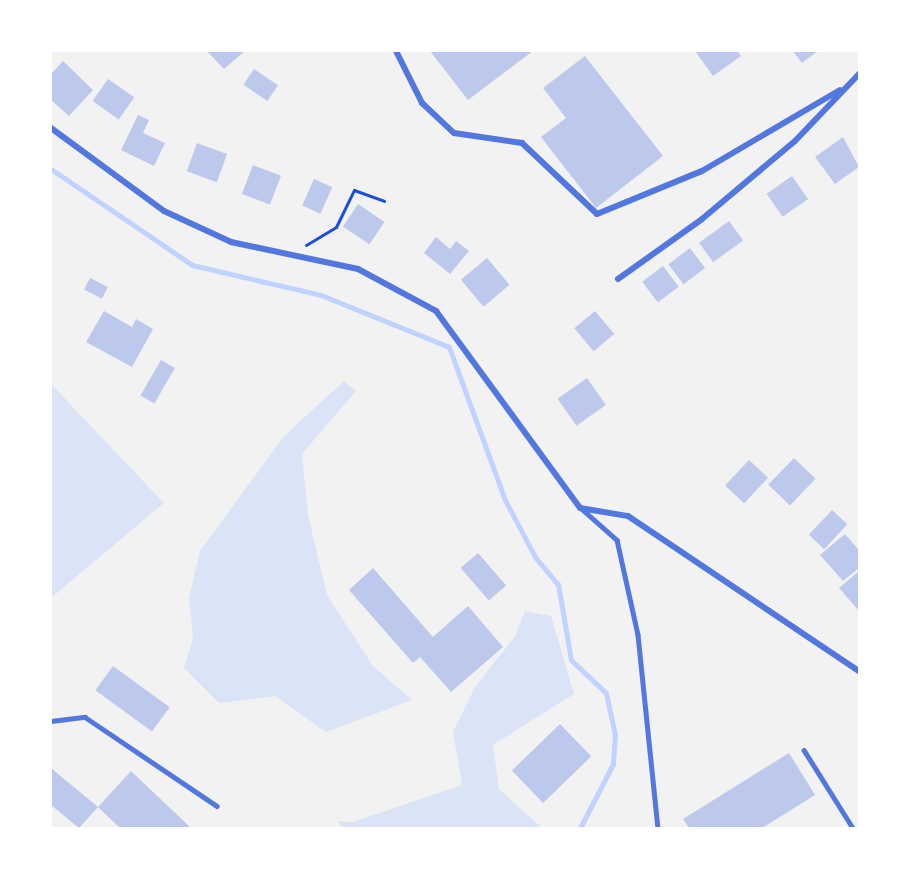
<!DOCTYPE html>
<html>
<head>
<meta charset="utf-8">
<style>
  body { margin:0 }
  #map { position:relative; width:910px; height:879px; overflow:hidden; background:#f2f2f2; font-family:"Sofia Sans Condensed",sans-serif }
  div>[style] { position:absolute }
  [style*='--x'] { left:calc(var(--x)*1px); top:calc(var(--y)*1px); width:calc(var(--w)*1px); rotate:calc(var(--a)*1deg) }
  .green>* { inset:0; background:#dbe4f7 }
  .stream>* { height:5px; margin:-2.5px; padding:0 2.5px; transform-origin:2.5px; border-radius:2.5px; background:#bfd3fe }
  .building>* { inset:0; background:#bdc9ec; transform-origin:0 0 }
  .path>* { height:3px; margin:-1.5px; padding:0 1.5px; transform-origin:1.5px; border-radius:1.5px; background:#1d4ed8 }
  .service>* { height:4.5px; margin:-2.25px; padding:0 2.25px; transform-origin:2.25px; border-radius:2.25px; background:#5277de }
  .minor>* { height:6px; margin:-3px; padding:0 3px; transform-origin:3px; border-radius:3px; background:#5277de }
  span { translate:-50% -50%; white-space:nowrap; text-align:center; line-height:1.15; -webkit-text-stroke:5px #fff; paint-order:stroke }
  .frame { position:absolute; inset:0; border:52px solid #fff; pointer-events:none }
</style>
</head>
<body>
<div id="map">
  <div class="green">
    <i style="clip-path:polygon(344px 381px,356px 391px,302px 454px,308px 515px,327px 595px,373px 666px,412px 700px,326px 732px,275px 696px,219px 703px,184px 668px,193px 638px,189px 598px,200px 551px,284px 436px)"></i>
    <i style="clip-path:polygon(51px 384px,164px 503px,51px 598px)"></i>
    <i style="clip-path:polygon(525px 611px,551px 616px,574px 694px,493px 745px,499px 789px,542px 828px,342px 828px,338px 821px,353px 822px,462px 785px,453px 732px,475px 687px,515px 636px)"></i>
  </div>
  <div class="stream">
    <i style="--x:51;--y:169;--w:171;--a:34.2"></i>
    <i style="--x:192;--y:265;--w:132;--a:13.1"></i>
    <i style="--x:321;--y:295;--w:138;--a:22.1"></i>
    <i style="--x:449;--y:347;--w:163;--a:69.9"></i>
    <i style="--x:505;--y:500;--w:64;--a:62.2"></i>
    <i style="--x:535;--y:557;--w:35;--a:50"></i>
    <i style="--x:558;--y:584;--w:77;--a:80.3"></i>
    <i style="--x:571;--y:660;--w:48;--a:43.3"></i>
    <i style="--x:606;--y:693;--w:43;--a:77.9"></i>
    <i style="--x:615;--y:735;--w:29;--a:94"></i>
    <i style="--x:613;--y:764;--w:72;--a:117.3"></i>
  </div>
  <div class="building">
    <i style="clip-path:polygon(207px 51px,245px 51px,224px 69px)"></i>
    <i style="clip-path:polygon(430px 51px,533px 51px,468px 100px)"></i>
    <i style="clip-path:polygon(695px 51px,737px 51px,741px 56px,713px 76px)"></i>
    <i style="clip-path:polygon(793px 51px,818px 51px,802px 63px)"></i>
    <i style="clip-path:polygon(585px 56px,663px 156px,596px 208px,541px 137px,566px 118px,543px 88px)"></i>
    <i style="clip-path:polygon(63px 61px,93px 90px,69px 116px,51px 100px,51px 74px)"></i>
    <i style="left:254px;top:69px;width:29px;height:19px;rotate:34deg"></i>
    <i style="left:108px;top:79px;width:32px;height:27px;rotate:35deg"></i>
    <i style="clip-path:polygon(138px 115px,149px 120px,143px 133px,165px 143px,154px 166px,121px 150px)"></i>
    <i style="clip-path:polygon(843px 137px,859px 167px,835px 184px,815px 157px)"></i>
    <i style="left:197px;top:143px;width:32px;height:30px;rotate:20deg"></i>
    <i style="left:253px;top:165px;width:30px;height:31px;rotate:21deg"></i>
    <i style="left:792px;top:176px;width:28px;height:31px;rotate:55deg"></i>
    <i style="left:314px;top:179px;width:20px;height:29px;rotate:24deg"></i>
    <i style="left:358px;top:204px;width:32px;height:27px;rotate:34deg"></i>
    <i style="left:729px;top:221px;width:24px;height:37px;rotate:54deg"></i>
    <i style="clip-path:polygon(436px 237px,450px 249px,456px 241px,469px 251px,450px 274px,424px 253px)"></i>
    <i style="left:690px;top:248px;width:25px;height:27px;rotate:53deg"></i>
    <i style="left:487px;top:258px;width:35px;height:34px;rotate:50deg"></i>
    <i style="left:663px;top:266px;width:26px;height:26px;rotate:53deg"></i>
    <i style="left:90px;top:278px;width:20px;height:13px;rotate:27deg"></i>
    <i style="clip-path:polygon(104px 311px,132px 327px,136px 319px,153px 329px,132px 367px,86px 342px)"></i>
    <i style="left:595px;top:311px;width:30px;height:27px;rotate:50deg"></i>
    <i style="left:161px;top:360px;width:16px;height:41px;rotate:30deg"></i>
    <i style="left:587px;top:378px;width:33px;height:36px;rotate:55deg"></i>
    <i style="left:794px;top:458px;width:30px;height:37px;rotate:44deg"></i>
    <i style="left:749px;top:460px;width:26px;height:35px;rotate:43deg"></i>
    <i style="left:832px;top:510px;width:21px;height:34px;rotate:43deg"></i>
    <i style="clip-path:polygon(845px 534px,859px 550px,859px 568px,843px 581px,820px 555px)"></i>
    <i style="left:478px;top:553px;width:43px;height:23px;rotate:49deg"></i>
    <i style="clip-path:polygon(373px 568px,433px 637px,468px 606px,503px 647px,451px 692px,420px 657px,413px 663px,349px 590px)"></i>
    <i style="clip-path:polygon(859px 571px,859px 611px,839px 588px)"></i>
    <i style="left:113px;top:666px;width:70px;height:30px;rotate:36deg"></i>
    <i style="left:560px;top:724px;width:45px;height:67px;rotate:46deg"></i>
    <i style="clip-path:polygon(789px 753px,815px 795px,762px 828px,689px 828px,683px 819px)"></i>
    <i style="clip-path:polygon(51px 768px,98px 807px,131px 771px,191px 828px,120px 828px,98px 807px,79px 828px,51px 805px)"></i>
  </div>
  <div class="path">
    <i style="--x:306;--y:245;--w:35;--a:-31"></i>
    <i style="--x:336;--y:227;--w:41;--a:-64.1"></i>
    <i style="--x:354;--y:190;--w:32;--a:20"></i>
  </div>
  <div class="service">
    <i style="--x:582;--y:509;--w:47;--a:41.5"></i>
    <i style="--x:617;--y:540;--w:97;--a:77.5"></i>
    <i style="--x:638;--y:635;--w:194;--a:84.1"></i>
    <i style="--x:51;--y:721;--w:34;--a:-7"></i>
    <i style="--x:85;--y:717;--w:159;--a:34"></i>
    <i style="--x:804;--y:750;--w:92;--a:57.9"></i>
  </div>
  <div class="minor">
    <i style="--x:396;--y:51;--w:58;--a:63.4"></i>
    <i style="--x:422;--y:103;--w:44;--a:43.2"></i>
    <i style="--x:454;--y:133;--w:69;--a:8.4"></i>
    <i style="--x:522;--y:143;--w:103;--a:43.4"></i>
    <i style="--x:597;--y:214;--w:113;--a:-22.3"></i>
    <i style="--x:702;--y:171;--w:160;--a:-30.4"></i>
    <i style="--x:51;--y:128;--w:140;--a:36.3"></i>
    <i style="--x:164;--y:211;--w:74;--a:24.8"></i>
    <i style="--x:231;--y:242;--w:130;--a:12"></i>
    <i style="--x:358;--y:269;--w:89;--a:28.3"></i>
    <i style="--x:436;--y:311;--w:244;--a:53.8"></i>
    <i style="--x:580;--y:508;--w:49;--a:9.5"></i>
    <i style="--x:628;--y:516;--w:278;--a:33.9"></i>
    <i style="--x:618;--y:279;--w:103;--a:-35.5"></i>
    <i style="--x:702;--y:219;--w:121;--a:-40"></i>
    <i style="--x:795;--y:141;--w:93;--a:-46.3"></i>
  </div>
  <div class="frame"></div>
</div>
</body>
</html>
